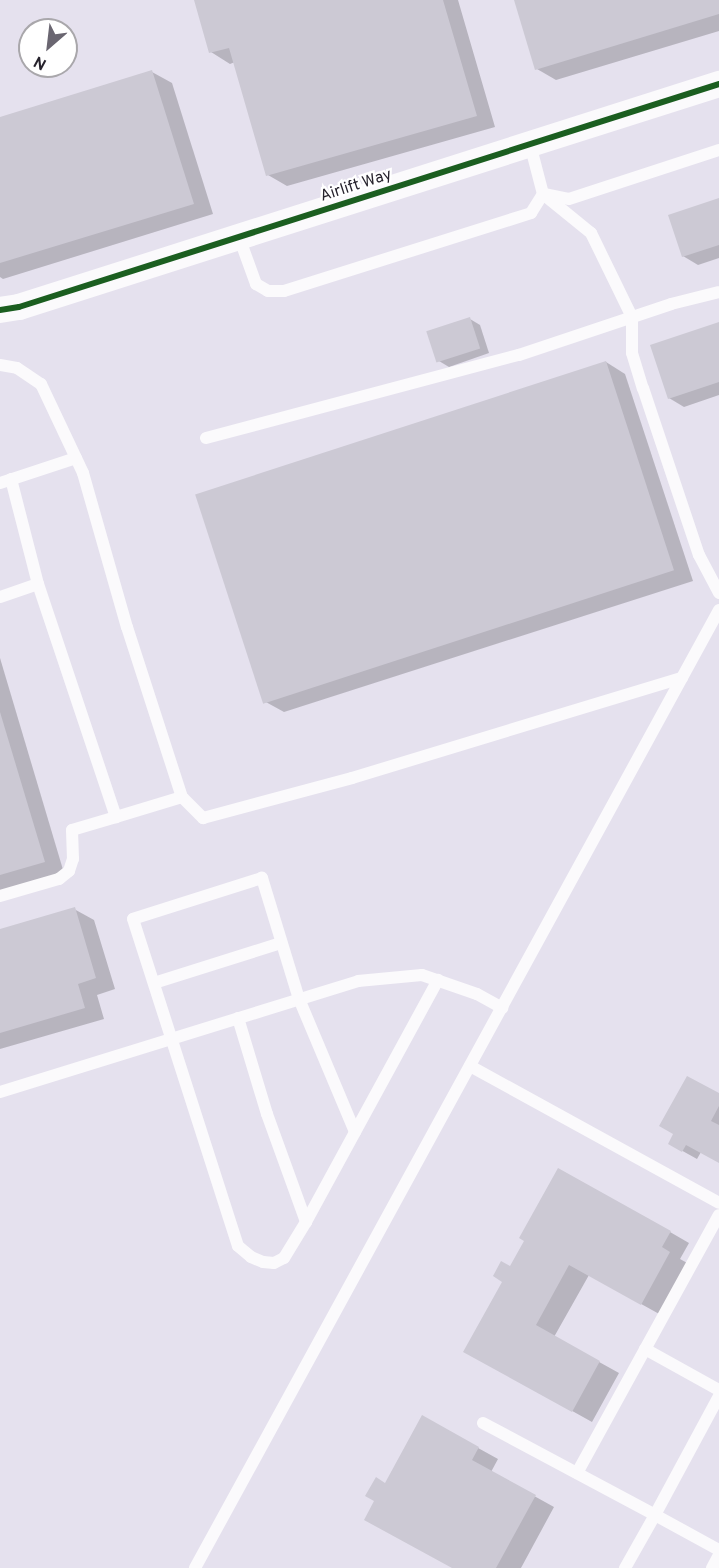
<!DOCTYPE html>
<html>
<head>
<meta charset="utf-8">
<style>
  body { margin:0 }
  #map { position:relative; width:719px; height:1568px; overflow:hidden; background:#e5e1ee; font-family:Overpass,sans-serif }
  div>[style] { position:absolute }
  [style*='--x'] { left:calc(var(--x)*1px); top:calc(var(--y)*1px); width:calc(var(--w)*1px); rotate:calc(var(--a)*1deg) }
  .shadow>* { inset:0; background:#0003 }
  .building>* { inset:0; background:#ccc9d4; transform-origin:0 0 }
  .lane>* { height:12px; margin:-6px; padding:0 6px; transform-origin:6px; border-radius:6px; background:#fbfafc }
  .street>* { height:26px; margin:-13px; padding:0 13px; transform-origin:13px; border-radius:13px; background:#fbfafc }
  .cycleway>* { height:6px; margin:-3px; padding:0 3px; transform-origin:3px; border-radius:3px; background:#1b5e20 }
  span { translate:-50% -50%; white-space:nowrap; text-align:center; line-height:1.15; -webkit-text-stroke:4.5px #fff; paint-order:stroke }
  .street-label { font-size:16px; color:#27232d }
  .north { position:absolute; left:18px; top:18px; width:60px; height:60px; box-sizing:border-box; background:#fff; border:2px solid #a9a7ab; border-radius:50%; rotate:208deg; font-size:16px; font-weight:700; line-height:24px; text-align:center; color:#27232d }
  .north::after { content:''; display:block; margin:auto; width:21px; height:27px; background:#6a6671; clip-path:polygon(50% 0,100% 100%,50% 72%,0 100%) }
</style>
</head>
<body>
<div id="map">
  <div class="shadow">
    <i style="clip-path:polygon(195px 0,458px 0,495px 127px,287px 186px,268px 175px,235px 62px,230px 64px,211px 52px)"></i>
    <i style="clip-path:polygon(516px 0,719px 0,719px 31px,556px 80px,537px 69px)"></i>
    <i style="clip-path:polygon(152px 72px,172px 83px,213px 214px,3px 279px,0 277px,0 118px)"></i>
    <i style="clip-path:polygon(719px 200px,719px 258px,698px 265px,683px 256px)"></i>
    <i style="clip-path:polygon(470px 319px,480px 325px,489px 353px,449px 367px,439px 361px)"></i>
    <i style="clip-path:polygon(719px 324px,719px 395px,684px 407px,669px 398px)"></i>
    <i style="clip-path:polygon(606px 362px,625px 374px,693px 581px,284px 712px,264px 701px)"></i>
    <i style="clip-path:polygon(0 658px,64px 873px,0 891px)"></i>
    <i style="clip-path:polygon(74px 909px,94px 920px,115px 989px,97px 995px,104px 1019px,0 1049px,0 931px)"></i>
    <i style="clip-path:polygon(719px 1095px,719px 1162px,701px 1152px,697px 1159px,670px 1144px)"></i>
    <i style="clip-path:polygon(670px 1232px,689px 1243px,680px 1259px,689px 1264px,661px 1315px,589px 1275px,554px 1337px,619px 1373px,592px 1422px,484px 1362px,510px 1268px)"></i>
    <i style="clip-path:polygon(422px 1417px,498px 1459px,491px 1472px,554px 1507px,521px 1568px,454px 1568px)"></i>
  </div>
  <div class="building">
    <i style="clip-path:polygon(194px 0,443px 0,477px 116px,266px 176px,229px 48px,209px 53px)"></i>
    <i style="clip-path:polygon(514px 0,719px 0,719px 14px,535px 70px)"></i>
    <i style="clip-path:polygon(152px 70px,194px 204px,0 263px,0 117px)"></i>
    <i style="clip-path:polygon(719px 198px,719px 245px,682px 257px,668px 215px)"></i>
    <i style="left:470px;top:317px;width:33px;height:46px;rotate:72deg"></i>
    <i style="clip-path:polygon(719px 322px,719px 382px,668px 399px,650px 345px)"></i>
    <i style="left:606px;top:361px;width:220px;height:432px;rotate:72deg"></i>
    <i style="clip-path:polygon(0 712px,45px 862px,0 875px)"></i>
    <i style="clip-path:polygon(75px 907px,96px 978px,78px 984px,85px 1008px,0 1033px,0 929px)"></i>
    <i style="clip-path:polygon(687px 1076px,719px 1093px,719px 1106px,711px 1121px,719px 1125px,719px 1163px,686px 1145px,682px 1152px,668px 1144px,673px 1134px,659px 1126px)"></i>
    <i style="clip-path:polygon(558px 1168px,671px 1231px,662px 1247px,670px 1252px,641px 1305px,569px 1265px,536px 1325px,600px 1361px,572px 1412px,463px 1352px,502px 1282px,493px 1276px,501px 1261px,510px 1266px,524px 1241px,519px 1238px)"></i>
    <i style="clip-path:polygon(422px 1415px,479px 1447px,472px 1460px,536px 1495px,496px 1568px,452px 1568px,364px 1520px,374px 1501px,365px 1496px,376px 1477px,385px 1483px)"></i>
  </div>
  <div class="lane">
    <i style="--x:543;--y:194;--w:62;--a:39.1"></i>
    <i style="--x:591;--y:233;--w:93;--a:64"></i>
    <i style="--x:632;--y:317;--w:36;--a:90"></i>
    <i style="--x:632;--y:353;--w:37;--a:73"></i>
    <i style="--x:643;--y:388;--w:176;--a:71.5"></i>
    <i style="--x:699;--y:555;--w:43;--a:62.2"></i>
    <i style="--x:544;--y:194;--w:25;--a:11"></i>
    <i style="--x:569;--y:199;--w:158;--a:-18.1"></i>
    <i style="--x:239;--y:237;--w:50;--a:70.1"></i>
    <i style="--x:256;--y:284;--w:14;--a:30"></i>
    <i style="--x:268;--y:291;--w:16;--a:0"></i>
    <i style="--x:284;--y:291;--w:259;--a:-17.5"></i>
    <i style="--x:531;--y:213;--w:22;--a:-58"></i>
    <i style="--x:543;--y:194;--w:52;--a:-104.6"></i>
    <i style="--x:0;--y:365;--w:17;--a:10"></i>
    <i style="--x:17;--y:368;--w:29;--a:34"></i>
    <i style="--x:41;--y:384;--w:98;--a:64.7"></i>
    <i style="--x:83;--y:473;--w:160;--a:74.1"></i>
    <i style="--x:127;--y:627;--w:179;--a:72.1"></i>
    <i style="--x:182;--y:797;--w:30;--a:45"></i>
    <i style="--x:203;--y:818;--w:154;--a:-15"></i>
    <i style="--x:352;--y:778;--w:345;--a:-16.9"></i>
    <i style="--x:206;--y:438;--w:324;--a:-14.9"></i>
    <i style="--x:519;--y:355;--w:160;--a:-18.5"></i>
    <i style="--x:671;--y:304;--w:49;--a:-14"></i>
    <i style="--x:11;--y:479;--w:108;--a:75.6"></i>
    <i style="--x:38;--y:584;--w:246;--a:71.5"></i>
    <i style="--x:116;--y:817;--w:69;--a:-16.9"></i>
    <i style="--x:0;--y:483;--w:80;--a:-18.2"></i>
    <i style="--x:0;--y:597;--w:40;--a:-18.9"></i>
    <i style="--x:0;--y:896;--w:61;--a:-16.1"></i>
    <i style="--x:59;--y:879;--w:13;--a:-39"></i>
    <i style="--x:69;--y:871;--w:13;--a:-72"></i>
    <i style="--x:73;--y:859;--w:29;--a:-92"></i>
    <i style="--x:72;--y:830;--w:46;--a:-16.5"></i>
    <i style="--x:154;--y:983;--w:133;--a:-17.5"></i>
    <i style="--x:238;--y:1018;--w:100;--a:73.2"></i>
    <i style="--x:267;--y:1114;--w:115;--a:70.1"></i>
    <i style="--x:470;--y:1066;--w:284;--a:28.8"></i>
    <i style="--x:0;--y:1092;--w:375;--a:-17.2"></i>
    <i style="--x:358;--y:981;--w:64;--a:-5.4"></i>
    <i style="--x:422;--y:975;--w:58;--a:19.1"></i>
    <i style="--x:477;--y:994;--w:29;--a:29"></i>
    <i style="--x:355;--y:1132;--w:144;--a:-112.8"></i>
    <i style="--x:299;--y:999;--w:127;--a:-107"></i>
    <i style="--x:262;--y:878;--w:135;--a:162.4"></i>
    <i style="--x:133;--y:919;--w:343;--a:72.2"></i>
    <i style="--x:238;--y:1246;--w:17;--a:40"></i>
    <i style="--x:251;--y:1257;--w:13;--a:23"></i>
    <i style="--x:263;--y:1262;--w:11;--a:5"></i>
    <i style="--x:274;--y:1263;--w:11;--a:-27"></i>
    <i style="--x:284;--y:1258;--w:42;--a:-58.6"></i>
    <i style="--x:306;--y:1222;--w:276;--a:-61.4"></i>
    <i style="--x:645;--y:1349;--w:85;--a:29"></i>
    <i style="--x:719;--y:1396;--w:135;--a:118.3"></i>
    <i style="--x:655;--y:1515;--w:73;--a:28.7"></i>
    <i style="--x:483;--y:1423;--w:195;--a:28.1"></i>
    <i style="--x:655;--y:1515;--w:61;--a:119.5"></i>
    <i style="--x:577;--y:1473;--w:294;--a:-61.2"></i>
    <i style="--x:195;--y:1568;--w:1092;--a:-61.32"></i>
    <i style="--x:712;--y:1568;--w:15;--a:-62"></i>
  </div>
  <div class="street">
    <i style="--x:0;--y:310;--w:19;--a:-9"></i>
    <i style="--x:19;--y:307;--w:735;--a:-17.67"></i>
  </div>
  <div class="cycleway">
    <i style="--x:0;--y:310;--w:19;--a:-9"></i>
    <i style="--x:19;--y:307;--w:735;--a:-17.67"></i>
  </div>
  <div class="street-label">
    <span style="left:356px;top:186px;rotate:-18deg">Airlift Way</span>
  </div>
  <div class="north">N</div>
</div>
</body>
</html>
